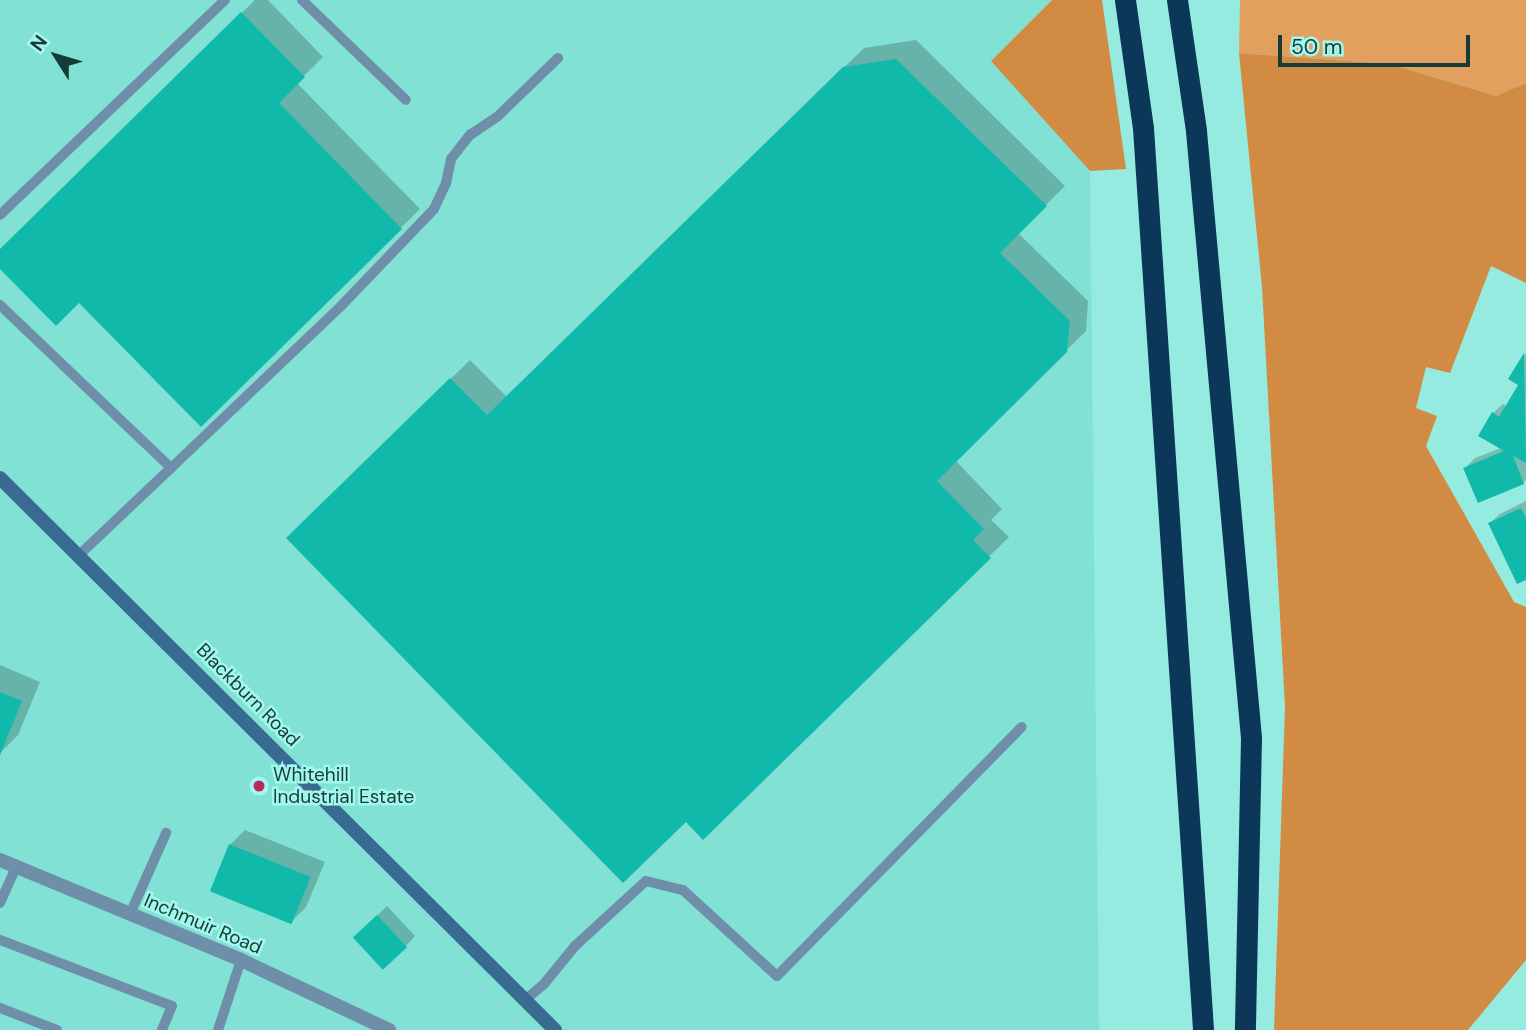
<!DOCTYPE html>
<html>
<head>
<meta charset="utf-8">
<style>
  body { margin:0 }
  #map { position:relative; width:1526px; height:1030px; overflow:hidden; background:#95ebdf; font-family:"DM Sans",sans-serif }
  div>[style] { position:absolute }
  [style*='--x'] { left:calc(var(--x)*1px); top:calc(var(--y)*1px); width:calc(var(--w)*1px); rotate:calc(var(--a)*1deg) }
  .built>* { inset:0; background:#80e1d4 }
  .green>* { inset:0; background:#e2a05f }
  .forest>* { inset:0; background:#d18b42 }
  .shadow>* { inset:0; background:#0003 }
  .building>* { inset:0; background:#10b9aa; transform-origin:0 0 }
  .lane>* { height:10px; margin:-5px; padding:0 5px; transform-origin:5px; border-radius:5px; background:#6e8eaa }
  .street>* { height:14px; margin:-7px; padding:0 7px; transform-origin:7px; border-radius:7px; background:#6e8eaa }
  .secondary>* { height:14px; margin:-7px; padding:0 7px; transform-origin:7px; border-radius:7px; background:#386a92 }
  .highway>* { height:21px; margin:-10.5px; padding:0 10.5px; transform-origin:10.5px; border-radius:10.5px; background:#0b3858 }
  .dots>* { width:19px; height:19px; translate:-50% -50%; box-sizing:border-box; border:4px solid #a2f8ec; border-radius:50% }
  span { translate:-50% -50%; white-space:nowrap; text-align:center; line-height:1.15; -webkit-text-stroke:5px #a2f8ec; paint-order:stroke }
  .street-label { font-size:19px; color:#173b36 }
  .poi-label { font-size:19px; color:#173b36 }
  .left { translate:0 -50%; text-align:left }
  .north { position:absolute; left:21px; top:21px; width:70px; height:70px; -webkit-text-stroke:5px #a2f8ec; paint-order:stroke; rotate:307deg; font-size:19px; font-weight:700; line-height:28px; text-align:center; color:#173b36 }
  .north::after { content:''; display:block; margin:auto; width:24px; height:32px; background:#173b36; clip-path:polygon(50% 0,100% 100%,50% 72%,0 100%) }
  .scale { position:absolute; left:1278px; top:35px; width:192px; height:32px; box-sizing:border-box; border:4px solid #173b36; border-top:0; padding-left:9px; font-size:21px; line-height:24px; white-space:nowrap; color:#173b36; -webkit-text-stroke:5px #a2f8ec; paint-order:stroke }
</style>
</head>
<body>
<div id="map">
  <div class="built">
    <i style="clip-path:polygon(0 0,1052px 0,991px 61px,1090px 171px,1099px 1030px,0 1030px)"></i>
  </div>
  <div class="green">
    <i style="clip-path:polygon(1240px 0,1526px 0,1526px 83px,1496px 96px,1390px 64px,1239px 53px)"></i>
  </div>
  <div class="forest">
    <i style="clip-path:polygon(1052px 0,1102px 0,1126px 169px,1090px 171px,991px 61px)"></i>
    <i style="clip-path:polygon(1239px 53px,1390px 64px,1496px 96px,1526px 83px,1526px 283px,1491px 266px,1450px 373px,1426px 367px,1416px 408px,1437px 416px,1426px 446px,1514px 602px,1526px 607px,1526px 960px,1468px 1030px,1274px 1030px,1285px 707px,1262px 287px)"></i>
  </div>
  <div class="shadow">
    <i style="clip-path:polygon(255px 0,268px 0,323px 57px,297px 83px,420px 209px,201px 424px,79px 301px,0 266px,0 251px)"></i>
    <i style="clip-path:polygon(916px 40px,1065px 186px,1018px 233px,1088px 301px,1086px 331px,955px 460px,1002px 509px,991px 520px,1009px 537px,703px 837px,686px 820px,288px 538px,470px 360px,507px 397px,864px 48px)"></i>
    <i style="clip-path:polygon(1526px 353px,1526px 480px,1523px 483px,1465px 468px,1475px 458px,1501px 448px,1493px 413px,1503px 404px,1507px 406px,1520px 384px,1511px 379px)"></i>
    <i style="clip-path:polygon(1526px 501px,1526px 578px,1490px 523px,1500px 514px)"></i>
    <i style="clip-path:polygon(0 665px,40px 682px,18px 735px,0 753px)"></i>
    <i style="clip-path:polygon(245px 830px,325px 862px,306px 907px,291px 922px,230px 845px)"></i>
    <i style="clip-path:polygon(387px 906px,415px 936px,406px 946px,364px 928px)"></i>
  </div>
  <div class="building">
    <i style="clip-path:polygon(241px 12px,305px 77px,279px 103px,402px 229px,201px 427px,79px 303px,56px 326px,0 269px,0 249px)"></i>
    <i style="clip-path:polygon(896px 59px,1047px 206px,1000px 253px,1070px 321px,1067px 352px,937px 481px,984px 529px,973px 540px,991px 558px,703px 840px,686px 822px,623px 883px,286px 538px,450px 378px,487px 415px,843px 67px)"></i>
    <i style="clip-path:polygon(1524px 353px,1526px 463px,1513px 456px,1524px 484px,1478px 503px,1463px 468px,1504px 451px,1478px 436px,1492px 412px,1499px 417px,1518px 385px,1508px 379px)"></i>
    <i style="clip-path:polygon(1521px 508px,1526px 518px,1526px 580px,1517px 584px,1488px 523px)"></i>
    <i style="clip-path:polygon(0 692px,22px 701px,0 755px)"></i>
    <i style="left:229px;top:844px;width:88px;height:51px;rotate:22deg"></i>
    <i style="left:377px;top:915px;width:44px;height:33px;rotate:47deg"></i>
  </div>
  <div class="lane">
    <i style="--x:302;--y:0;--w:144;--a:43.9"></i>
    <i style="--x:0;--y:215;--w:311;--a:-43.7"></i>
    <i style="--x:0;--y:305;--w:236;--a:43.6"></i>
    <i style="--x:171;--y:468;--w:127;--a:136.6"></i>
    <i style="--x:171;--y:468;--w:236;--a:-43.6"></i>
    <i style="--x:342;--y:305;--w:133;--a:-46.2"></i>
    <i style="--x:434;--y:209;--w:29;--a:-65"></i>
    <i style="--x:446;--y:183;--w:25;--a:-78"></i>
    <i style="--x:451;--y:159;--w:31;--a:-52"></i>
    <i style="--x:470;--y:135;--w:32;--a:-34"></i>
    <i style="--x:497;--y:117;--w:85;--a:-44"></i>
    <i style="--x:0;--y:903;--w:39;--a:-66"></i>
    <i style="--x:130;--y:914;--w:89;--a:-66"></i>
    <i style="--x:0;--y:940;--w:184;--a:21"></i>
    <i style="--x:172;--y:1006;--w:26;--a:113"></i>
    <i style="--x:525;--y:1000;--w:25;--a:-40"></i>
    <i style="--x:544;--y:984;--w:49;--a:-50.8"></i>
    <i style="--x:575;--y:946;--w:96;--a:-42.5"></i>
    <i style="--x:646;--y:881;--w:38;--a:14"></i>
    <i style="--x:683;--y:890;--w:127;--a:42.5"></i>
    <i style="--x:777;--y:976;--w:349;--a:-45.5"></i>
    <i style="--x:0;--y:1008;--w:61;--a:21.1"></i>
    <i style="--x:218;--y:1030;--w:74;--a:-71.8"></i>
  </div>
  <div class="street">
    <i style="--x:0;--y:860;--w:261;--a:22.5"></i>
    <i style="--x:241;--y:960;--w:164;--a:25.3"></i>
  </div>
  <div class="secondary">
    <i style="--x:0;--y:478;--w:783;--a:44.84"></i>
  </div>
  <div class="highway">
    <i style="--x:1125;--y:0;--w:129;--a:82"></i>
    <i style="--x:1143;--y:128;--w:904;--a:86.19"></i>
    <i style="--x:1177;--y:0;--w:132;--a:81.7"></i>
    <i style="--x:1196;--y:131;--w:609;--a:84.82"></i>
    <i style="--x:1251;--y:738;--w:292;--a:91.2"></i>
  </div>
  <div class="dots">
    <i style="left:259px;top:786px;background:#b82b5d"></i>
  </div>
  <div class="street-label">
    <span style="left:248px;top:695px;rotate:45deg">Blackburn Road</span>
    <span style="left:203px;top:924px;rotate:23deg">Inchmuir Road</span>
  </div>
  <div class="poi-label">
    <span class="left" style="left:273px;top:786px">Whitehill<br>Industrial Estate</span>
  </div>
  <div class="north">N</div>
  <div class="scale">50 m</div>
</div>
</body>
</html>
